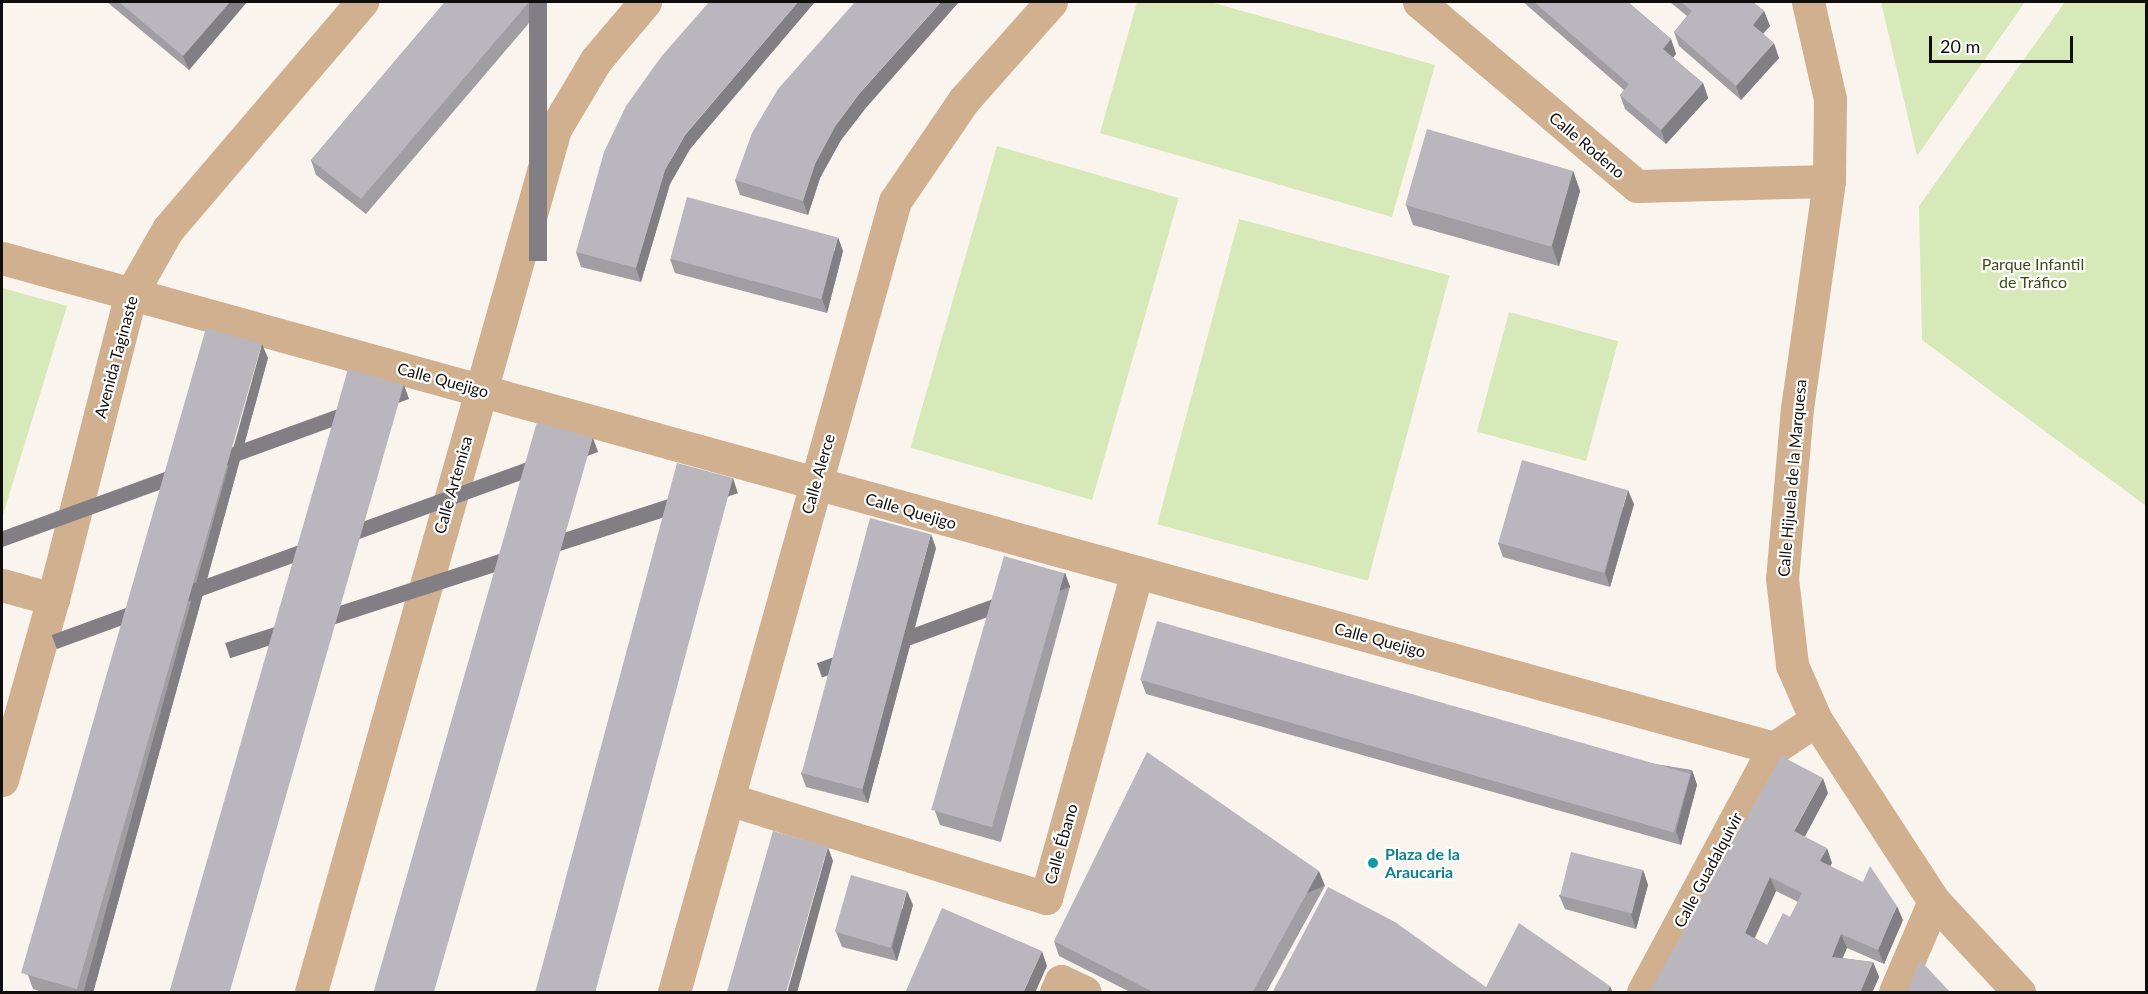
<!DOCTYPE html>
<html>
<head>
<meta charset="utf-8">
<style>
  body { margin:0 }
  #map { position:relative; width:2148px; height:994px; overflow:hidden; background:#faf4ee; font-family:Lato,sans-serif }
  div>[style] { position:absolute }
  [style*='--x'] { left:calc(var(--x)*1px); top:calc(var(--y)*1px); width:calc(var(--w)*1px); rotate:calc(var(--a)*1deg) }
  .green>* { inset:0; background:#d7e9b8; transform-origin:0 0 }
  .minor>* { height:33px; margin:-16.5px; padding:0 16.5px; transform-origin:16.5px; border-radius:16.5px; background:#d1b08f }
  .tertiary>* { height:33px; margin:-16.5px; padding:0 16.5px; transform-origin:16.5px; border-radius:16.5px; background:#d1b08f }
  .wall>* { inset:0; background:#a09da3 }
  .shaded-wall>* { inset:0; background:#827f84; transform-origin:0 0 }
  .building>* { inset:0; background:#bab6bd; transform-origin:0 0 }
  .dots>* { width:16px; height:16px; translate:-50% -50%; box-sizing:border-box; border:3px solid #fff; border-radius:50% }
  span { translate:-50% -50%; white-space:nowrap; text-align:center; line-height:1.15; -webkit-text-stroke:4.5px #fff; paint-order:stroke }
  .street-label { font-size:16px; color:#100e0c }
  .park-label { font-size:16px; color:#3c4c16 }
  .culture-label { font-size:16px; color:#0d838f; font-weight:700 }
  .left { translate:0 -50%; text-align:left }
  .frame { position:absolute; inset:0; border:3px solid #100e0c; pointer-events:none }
  .scale { position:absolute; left:1929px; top:36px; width:144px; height:27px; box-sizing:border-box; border:3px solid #100e0c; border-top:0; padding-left:8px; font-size:18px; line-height:21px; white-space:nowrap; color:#100e0c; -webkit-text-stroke:4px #fff; paint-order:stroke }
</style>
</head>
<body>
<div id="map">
  <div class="green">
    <i style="clip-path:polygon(1137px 2px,1210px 2px,1435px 65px,1392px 217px,1100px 133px)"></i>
    <i style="clip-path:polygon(1881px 2px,2025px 2px,1917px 156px)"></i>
    <i style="clip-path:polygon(2065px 2px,2146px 2px,2146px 506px,1922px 340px,1919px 206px)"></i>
    <i style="left:997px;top:146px;width:189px;height:314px;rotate:16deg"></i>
    <i style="left:1239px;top:219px;width:218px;height:316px;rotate:15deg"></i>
    <i style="clip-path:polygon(2px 288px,67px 306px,2px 518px)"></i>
    <i style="left:1509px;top:312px;width:113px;height:124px;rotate:15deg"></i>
  </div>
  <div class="minor">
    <i style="--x:1419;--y:2;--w:285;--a:40.2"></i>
    <i style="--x:1637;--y:186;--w:192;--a:-1.5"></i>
    <i style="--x:2;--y:258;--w:1839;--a:15.46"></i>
    <i style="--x:1774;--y:748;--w:50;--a:-33.7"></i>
    <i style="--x:2;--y:585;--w:53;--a:15.4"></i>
    <i style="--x:2;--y:780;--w:188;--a:-74.3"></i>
    <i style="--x:53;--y:599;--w:315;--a:-75.7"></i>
    <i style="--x:131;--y:294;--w:75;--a:-60.4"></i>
    <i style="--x:168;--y:229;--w:299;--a:-49.5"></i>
    <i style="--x:728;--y:799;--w:333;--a:17.3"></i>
    <i style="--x:1046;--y:898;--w:337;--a:-74.4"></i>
    <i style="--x:311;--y:992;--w:897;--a:-74.21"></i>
    <i style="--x:555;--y:129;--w:80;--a:-59.3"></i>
    <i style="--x:596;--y:60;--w:76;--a:-49.8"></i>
    <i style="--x:674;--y:992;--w:821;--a:-74.39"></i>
    <i style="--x:895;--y:201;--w:122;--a:-55.7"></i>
    <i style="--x:964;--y:100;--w:131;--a:-48.4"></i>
    <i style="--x:1056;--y:992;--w:12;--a:-66"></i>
    <i style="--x:1061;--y:981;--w:26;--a:25"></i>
    <i style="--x:1643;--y:992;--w:277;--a:-61.8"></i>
    <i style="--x:1895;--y:992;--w:99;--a:-66.8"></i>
  </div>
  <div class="tertiary">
    <i style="--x:1808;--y:2;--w:99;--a:77.2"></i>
    <i style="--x:1830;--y:99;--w:82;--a:90.7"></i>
    <i style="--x:1829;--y:181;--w:229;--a:98"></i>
    <i style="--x:1797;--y:408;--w:171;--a:95"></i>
    <i style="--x:1782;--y:578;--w:88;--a:83.4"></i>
    <i style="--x:1792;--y:665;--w:60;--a:66.4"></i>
    <i style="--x:1816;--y:720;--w:216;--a:56.9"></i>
    <i style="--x:1934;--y:901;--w:125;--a:47"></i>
  </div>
  <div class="wall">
    <i style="clip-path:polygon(107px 2px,247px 2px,189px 70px)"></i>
    <i style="clip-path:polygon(445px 2px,547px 2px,366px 214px,316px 175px,311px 160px)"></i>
    <i style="clip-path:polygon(1523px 2px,1628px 2px,1671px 39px,1676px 54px,1673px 58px,1703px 83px,1708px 98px,1666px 144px,1625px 109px,1620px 95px,1624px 90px)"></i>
    <i style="clip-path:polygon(1670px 2px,1753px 2px,1764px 11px,1770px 26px,1763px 34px,1779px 58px,1741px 100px,1679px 46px,1674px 32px,1687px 16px)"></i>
    <i style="clip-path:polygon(865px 109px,841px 140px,820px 178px,808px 215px,740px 195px,735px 180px)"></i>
    <i style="clip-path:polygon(717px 116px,690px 149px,670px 184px,641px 282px,581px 267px,576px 252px)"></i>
    <i style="clip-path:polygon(1573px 171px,1580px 191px,1559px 266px,1413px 225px,1406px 205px)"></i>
    <i style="clip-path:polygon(843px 251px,827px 313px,675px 273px,670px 259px)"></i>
    <i style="clip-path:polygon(268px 358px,93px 993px,45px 993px,33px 989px,28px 975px)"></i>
    <i style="clip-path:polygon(1634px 504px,1610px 587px,1503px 557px,1498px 543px)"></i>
    <i style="clip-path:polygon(936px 548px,868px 803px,806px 787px,801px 773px)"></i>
    <i style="clip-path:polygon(1065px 573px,1070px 587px,1001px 842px,940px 825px,935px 811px)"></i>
    <i style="clip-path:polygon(1141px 680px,1692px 770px,1697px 785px,1681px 845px,1146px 694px)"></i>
    <i style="clip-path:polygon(evenodd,1828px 793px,1804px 837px,1832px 863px,1830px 866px,1903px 920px,1884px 964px,1847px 948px,1842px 958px,1873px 962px,1879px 977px,1872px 993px,1649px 993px,1828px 793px,1776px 891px,1798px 902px,1790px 917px,1767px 945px,1755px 938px,1776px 891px)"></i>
    <i style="clip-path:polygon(1643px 870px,1648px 885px,1636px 929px,1565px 909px,1559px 895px)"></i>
    <i style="clip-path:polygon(1325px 886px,1266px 993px,1132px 993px,1059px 956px,1054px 941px)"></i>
    <i style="clip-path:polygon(913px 905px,897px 961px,842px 947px,836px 932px)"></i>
  </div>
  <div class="shaded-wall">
    <i style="clip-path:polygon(230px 2px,247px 2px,189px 70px,183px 56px)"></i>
    <i style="left:529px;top:2px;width:18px;height:259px"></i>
    <i style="clip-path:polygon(798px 2px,815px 2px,690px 149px,670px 184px,641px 282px,636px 268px,665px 170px,685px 135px)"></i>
    <i style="clip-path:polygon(941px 2px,959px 2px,865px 109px,841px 140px,820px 178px,808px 215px,803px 201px,815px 164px,836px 125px,859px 94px)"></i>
    <i style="clip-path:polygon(1764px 11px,1770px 26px,1758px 39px,1753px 25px)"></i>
    <i style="clip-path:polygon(1671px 39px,1676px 54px,1668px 63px,1663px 49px)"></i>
    <i style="clip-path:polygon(1774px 43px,1779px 58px,1741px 100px,1736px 86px)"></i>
    <i style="clip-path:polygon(1703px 83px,1708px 98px,1666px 144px,1661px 130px)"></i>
    <i style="clip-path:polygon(1573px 171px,1580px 191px,1559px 266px,1552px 246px)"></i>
    <i style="clip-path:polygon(838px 237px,843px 251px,827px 313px,822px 298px)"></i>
    <i style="clip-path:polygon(262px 344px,268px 358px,93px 993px,85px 993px,84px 990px)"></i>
    <i style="left:404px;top:385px;width:15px;height:631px;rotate:70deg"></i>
    <i style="left:593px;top:438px;width:15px;height:576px;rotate:70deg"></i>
    <i style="left:733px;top:478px;width:16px;height:534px;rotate:72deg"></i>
    <i style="clip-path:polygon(1628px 490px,1634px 504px,1610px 587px,1605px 573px)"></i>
    <i style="clip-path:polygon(931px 534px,936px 548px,868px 803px,862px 789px)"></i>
    <i style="left:1065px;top:573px;width:15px;height:264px;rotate:70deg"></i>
    <i style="clip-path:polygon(1692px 770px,1697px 785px,1681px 845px,1676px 831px)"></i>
    <i style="clip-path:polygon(1823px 778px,1828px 793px,1800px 846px,1794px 831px)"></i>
    <i style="clip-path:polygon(828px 847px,833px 861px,797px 993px,787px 993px)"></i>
    <i style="clip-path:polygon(1827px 848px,1832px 863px,1825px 875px,1820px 861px)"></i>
    <i style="clip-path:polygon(1643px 870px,1648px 885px,1636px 929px,1631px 914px)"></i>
    <i style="left:1319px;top:871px;width:16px;height:139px;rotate:68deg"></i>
    <i style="clip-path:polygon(1770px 877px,1776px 891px,1750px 947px,1745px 933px)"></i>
    <i style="clip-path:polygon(907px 891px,913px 905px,897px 961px,892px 947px)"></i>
    <i style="clip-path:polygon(1897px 906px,1903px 920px,1884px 964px,1878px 950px)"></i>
    <i style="clip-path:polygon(1841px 934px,1847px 948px,1837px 971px,1832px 957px)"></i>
    <i style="clip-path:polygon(1042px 951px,1047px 966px,1035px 993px,1023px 993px)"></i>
    <i style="clip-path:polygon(1873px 962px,1879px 977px,1872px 993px,1860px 993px)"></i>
    <i style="clip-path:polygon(1610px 986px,1613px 993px,1607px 993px)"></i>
  </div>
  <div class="building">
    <i style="clip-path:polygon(119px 2px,230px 2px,183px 56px)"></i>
    <i style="clip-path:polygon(445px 2px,529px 2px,361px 199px,311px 160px)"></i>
    <i style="clip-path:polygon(709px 2px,798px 2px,685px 135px,665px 170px,636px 268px,576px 252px,604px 152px,626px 106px,661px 57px)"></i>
    <i style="clip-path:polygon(855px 2px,941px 2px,859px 94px,836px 125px,815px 164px,803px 201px,735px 180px,752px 133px,778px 89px)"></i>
    <i style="clip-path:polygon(1534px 2px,1628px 2px,1671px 39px,1663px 49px,1703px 83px,1661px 130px,1620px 95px,1629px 84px)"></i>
    <i style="clip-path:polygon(1681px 2px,1753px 2px,1764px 11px,1753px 25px,1774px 43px,1736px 86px,1674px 32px,1692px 11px)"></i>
    <i style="left:1427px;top:129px;width:152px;height:79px;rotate:16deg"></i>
    <i style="left:687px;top:197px;width:156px;height:64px;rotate:15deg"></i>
    <i style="left:206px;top:328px;width:58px;height:671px;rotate:16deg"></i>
    <i style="left:348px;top:369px;width:58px;height:647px;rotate:16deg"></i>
    <i style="left:537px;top:422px;width:58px;height:592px;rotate:16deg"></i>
    <i style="left:1522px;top:460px;width:110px;height:86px;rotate:16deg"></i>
    <i style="left:677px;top:463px;width:58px;height:550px;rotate:15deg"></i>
    <i style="left:870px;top:518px;width:63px;height:264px;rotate:15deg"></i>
    <i style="left:1004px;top:556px;width:63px;height:264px;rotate:16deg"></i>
    <i style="left:1157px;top:621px;width:555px;height:61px;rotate:16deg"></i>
    <i style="clip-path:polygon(1147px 752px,1319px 871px,1252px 993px,1155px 993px,1054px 941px)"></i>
    <i style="clip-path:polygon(evenodd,1781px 756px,1823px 778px,1794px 831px,1827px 848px,1820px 861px,1863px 882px,1870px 866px,1897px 906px,1878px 950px,1841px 934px,1832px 957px,1873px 962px,1860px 993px,1649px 993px,1781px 756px,1770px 877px,1802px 893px,1790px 917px,1783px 913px,1767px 945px,1745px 933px,1770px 877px)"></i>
    <i style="left:773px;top:831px;width:57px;height:168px;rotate:16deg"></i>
    <i style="left:1571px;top:852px;width:74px;height:45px;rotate:14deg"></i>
    <i style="left:851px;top:875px;width:58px;height:59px;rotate:16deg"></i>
    <i style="clip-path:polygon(1328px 887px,1395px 922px,1486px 987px,1519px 923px,1610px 986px,1607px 993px,1272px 993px)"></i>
    <i style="clip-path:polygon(942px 908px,1042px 951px,1023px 993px,905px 993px)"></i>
    <i style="clip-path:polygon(1920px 960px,1951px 993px,1907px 993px)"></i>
  </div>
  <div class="dots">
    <i style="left:1373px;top:863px;background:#0f9aa8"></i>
  </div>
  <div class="street-label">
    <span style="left:1587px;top:145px;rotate:40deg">Calle Rodeno</span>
    <span style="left:116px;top:357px;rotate:-75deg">Avenida Taginaste</span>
    <span style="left:443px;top:380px;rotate:15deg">Calle Quejigo</span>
    <span style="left:818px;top:474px;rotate:-74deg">Calle Alerce</span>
    <span style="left:1792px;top:478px;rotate:-85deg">Calle Hijuela de la Marquesa</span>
    <span style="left:453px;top:485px;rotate:-74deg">Calle Artemisa</span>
    <span style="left:911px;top:511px;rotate:16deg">Calle Quejigo</span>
    <span style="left:1380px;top:640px;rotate:15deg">Calle Quejigo</span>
    <span style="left:1061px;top:844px;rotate:-74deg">Calle Ébano</span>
    <span style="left:1708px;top:870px;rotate:-62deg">Calle Guadalquivir</span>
  </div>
  <div class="park-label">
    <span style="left:2033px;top:273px">Parque Infantil<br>de Tráfico</span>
  </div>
  <div class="culture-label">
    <span class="left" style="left:1385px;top:863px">Plaza de la<br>Araucaria</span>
  </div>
  <div class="frame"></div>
  <div class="scale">20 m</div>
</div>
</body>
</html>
